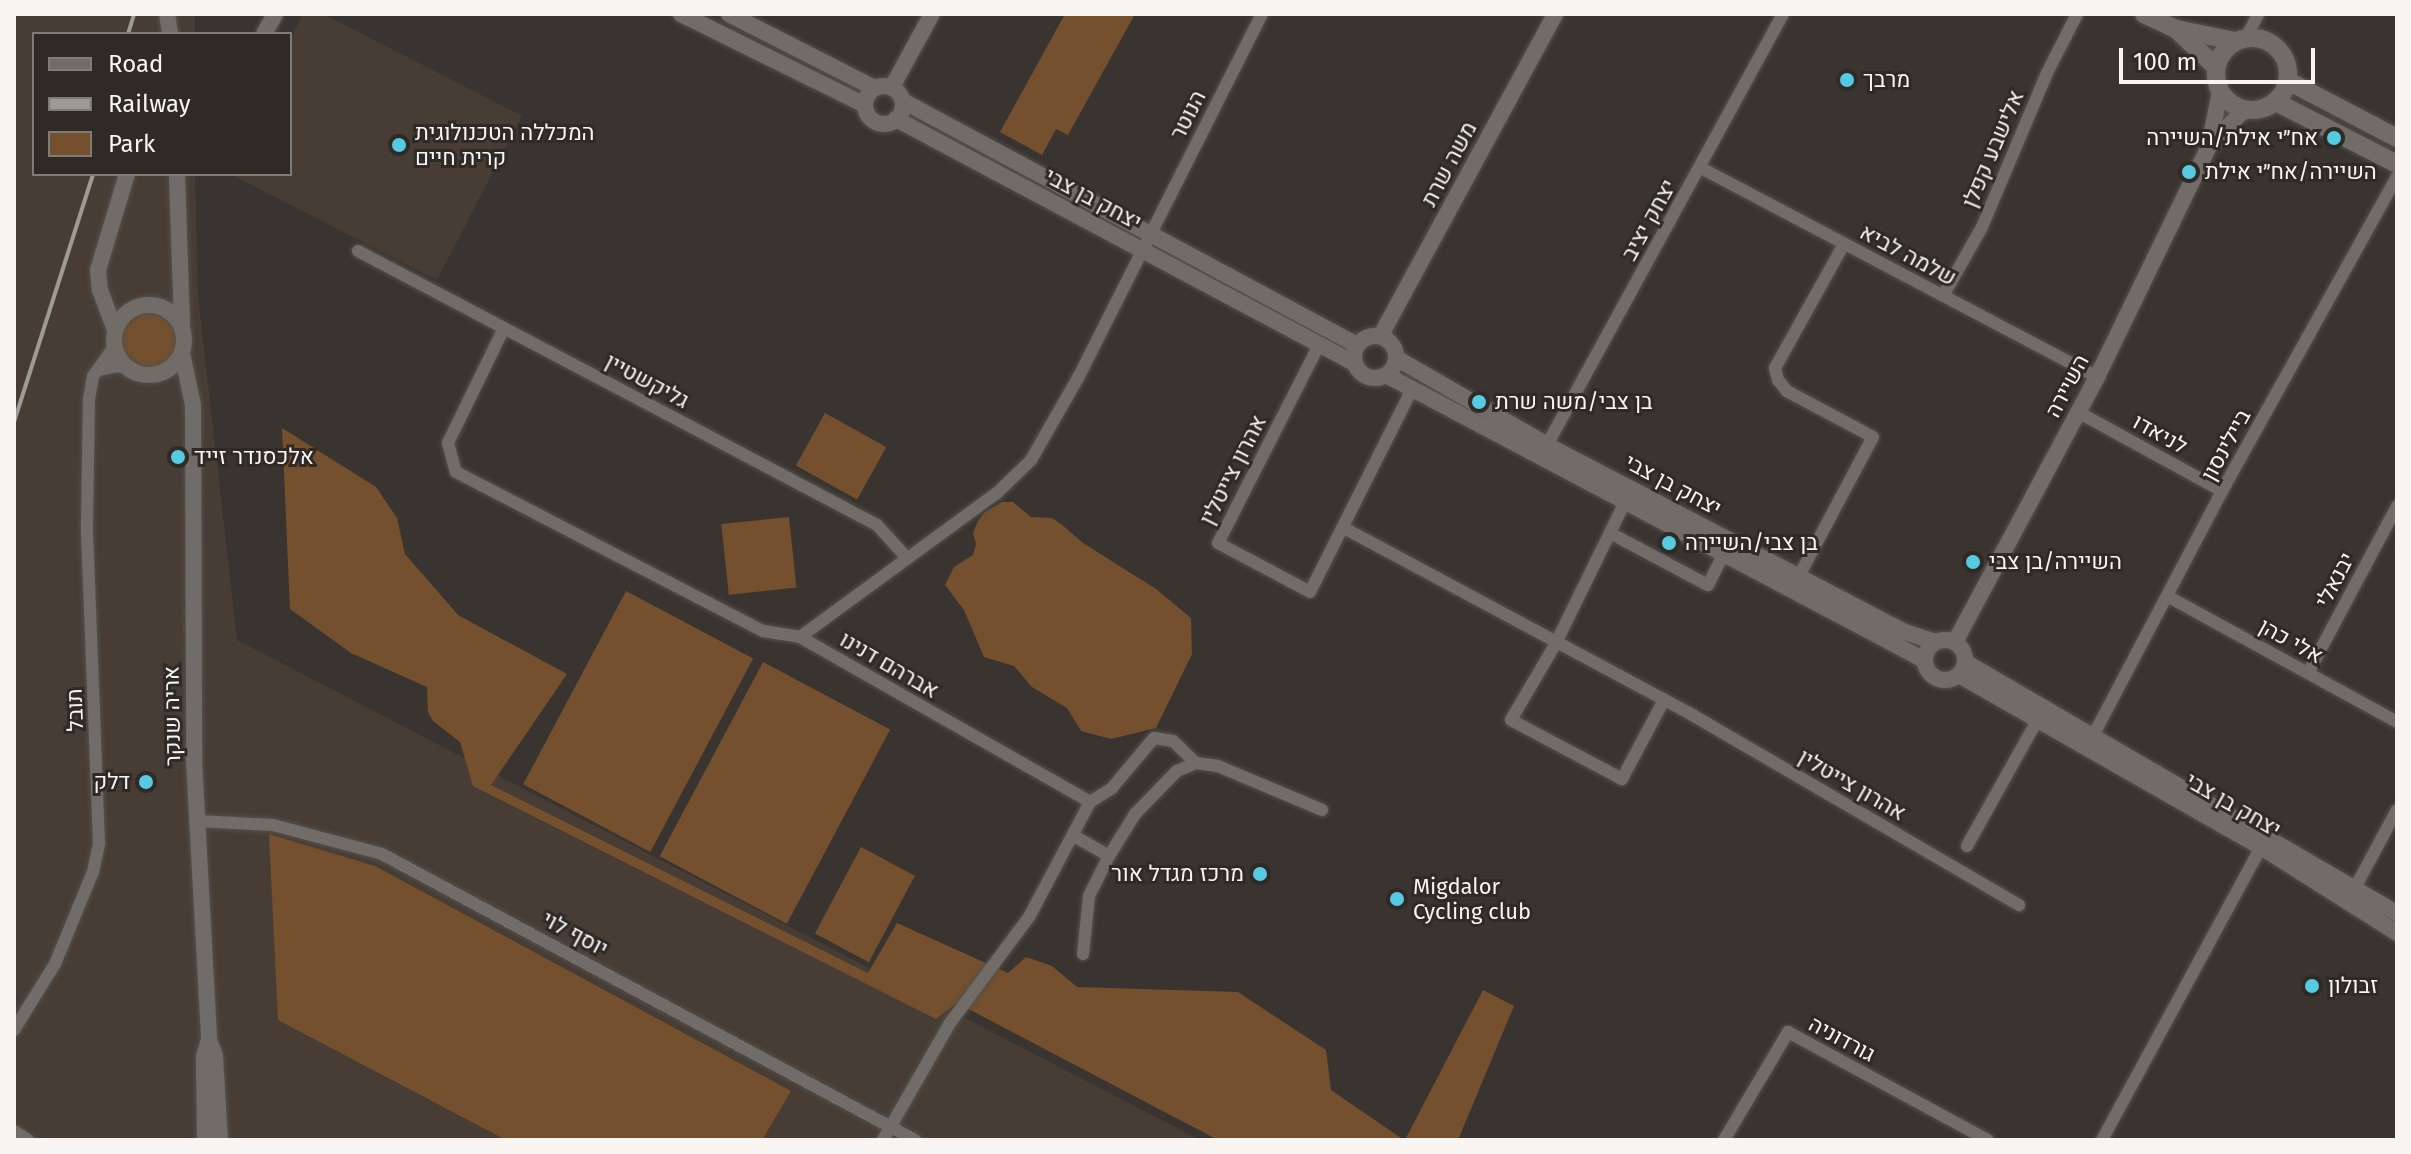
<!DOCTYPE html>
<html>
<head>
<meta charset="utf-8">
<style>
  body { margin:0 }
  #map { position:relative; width:2411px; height:1154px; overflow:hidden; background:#393430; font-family:"Fira Sans",Heebo,sans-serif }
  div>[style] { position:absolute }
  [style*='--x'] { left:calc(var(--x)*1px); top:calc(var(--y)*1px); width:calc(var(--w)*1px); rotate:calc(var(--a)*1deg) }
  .built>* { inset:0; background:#473d35 }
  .green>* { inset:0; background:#75502e; transform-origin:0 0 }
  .round { border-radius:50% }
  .roads { filter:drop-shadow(0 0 2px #54504c) drop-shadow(0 0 2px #54504c) }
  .minor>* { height:12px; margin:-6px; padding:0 6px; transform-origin:6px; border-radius:6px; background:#726c68 }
  .tertiary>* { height:16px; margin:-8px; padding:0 8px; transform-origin:8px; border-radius:8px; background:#726c68 }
  .tertiary>.ring { margin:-8px; padding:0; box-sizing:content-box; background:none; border:16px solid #726c68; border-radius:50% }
  .secondary>* { height:18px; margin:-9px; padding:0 9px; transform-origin:9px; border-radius:9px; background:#726c68 }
  .secondary>.ring { margin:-9px; padding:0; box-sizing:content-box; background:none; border:18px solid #726c68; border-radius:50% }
  .rail>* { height:4px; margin:-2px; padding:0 2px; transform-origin:2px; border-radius:2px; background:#9e9a96 }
  .dots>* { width:22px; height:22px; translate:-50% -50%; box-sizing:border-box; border:4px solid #2f2a26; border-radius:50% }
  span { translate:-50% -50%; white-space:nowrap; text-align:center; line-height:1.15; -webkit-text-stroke:6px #2f2a26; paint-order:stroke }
  .poi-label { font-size:22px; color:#f7f4f1 }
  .left { translate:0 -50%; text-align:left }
  .right { translate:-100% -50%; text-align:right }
  .street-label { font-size:22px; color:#f7f4f1 }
  .frame { position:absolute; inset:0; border:16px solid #f7f4f1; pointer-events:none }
  .legend { position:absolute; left:32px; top:32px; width:260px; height:144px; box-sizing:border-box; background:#2f2a26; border:2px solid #7f7b77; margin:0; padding:10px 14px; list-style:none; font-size:24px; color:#f7f4f1 }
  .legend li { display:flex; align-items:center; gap:16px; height:40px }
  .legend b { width:40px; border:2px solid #7f7b77 }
  .scale { position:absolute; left:2119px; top:48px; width:196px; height:36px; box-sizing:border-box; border:4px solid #f7f4f1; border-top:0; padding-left:10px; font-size:24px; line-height:28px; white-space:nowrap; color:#f7f4f1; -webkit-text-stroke:6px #2f2a26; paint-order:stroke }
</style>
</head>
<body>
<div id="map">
  <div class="built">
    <i style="clip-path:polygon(14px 14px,195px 14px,195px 34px,34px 34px,34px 174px,195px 174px,198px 296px,237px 640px,1200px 1140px,14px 1140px)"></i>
    <i style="clip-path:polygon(303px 14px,323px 14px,522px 116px,437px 280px,230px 174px,290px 174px,290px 40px)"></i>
  </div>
  <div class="green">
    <i style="clip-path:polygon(1065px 14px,1135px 14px,1068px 135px,1056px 129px,1042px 155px,1000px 132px)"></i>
    <i class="round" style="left:121px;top:312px;width:56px;height:56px"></i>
    <i style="left:825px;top:413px;width:70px;height:60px;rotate:29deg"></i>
    <i style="clip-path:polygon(282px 428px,376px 487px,397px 518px,405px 554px,458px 615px,567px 674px,491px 785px,868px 973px,897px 923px,1008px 973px,1026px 957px,1052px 966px,1077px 987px,1238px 992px,1326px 1050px,1331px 1090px,1404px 1140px,1218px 1140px,957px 1003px,936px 1019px,473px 786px,460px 742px,433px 721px,428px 712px,427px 687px,351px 653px,290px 609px)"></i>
    <i style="clip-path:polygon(1002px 502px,1013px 502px,1031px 517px,1052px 518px,1061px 524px,1083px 543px,1156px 589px,1191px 618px,1192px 654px,1156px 728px,1111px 739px,1081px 731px,1067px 708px,1032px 687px,1014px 666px,984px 657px,964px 610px,945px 585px,954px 567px,973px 555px,976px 544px,973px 533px,978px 521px,985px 512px)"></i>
    <i style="left:789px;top:517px;width:71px;height:68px;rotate:84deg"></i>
    <i style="left:626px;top:591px;width:144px;height:219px;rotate:28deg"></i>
    <i style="left:763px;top:662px;width:144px;height:220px;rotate:28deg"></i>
    <i style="clip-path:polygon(269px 834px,375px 866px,791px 1091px,762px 1140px,506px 1140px,278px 1020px)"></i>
    <i style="left:861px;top:847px;width:61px;height:98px;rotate:28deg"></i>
    <i style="clip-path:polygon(1483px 990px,1514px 1006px,1458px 1140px,1405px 1140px)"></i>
  </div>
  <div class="roads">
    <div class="minor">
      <i style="--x:2246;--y:38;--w:27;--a:-63"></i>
      <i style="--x:1701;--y:168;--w:448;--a:27.8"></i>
      <i style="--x:358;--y:251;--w:587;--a:27.83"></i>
      <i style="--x:877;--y:525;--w:45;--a:47.7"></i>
      <i style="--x:1943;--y:296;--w:79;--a:-60.5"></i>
      <i style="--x:1982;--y:227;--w:167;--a:-67.1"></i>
      <i style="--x:2047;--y:73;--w:66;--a:-63"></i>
      <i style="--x:504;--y:328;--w:128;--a:116"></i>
      <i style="--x:448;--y:443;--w:30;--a:75"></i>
      <i style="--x:456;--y:472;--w:346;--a:27.4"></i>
      <i style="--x:763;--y:631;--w:37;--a:9"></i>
      <i style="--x:800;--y:637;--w:334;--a:29.6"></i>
      <i style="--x:1090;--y:802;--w:130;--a:117.9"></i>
      <i style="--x:1029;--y:917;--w:132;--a:126.7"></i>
      <i style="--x:950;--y:1023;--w:135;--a:119.8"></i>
      <i style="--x:1319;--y:345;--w:222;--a:117"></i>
      <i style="--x:1218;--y:543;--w:104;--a:28"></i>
      <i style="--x:1310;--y:592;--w:227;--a:-63.3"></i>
      <i style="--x:99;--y:370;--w:19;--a:-12"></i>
      <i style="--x:118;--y:366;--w:11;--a:15"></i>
      <i style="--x:2078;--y:412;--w:164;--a:28.7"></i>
      <i style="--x:1547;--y:445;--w:491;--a:-61.3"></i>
      <i style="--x:1625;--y:502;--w:157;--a:116.1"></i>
      <i style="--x:1556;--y:643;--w:89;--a:120.3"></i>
      <i style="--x:1511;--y:720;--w:126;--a:28"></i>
      <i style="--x:1622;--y:779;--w:89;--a:-62"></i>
      <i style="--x:1344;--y:528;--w:391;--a:28.2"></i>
      <i style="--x:1689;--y:713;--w:382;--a:30.2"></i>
      <i style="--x:1610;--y:533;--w:111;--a:28"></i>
      <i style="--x:1708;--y:585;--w:35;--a:-63"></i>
      <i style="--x:1799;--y:576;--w:157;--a:-62"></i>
      <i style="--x:1873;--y:437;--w:98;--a:-151.9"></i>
      <i style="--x:1787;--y:391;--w:14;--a:-129"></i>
      <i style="--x:1778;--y:380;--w:12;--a:-104"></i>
      <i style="--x:1775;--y:368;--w:142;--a:-60.9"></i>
      <i style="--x:2167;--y:596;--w:262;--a:28.7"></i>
      <i style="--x:800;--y:637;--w:244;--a:-36.2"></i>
      <i style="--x:997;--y:493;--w:47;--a:-44.1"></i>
      <i style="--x:1031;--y:460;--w:95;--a:-60.2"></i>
      <i style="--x:1078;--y:378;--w:408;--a:-63.2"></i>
      <i style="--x:2308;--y:673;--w:189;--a:-61.9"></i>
      <i style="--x:2094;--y:734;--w:275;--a:-62.2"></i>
      <i style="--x:2222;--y:491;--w:359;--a:-60.9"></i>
      <i style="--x:1090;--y:802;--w:26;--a:-32"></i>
      <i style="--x:1112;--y:788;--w:65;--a:-50"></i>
      <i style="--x:1154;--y:738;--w:19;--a:9"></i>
      <i style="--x:1173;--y:741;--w:32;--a:44"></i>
      <i style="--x:197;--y:821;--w:76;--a:3"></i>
      <i style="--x:273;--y:825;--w:113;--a:14.9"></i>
      <i style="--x:382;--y:854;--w:605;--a:28.22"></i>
      <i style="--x:1074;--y:836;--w:40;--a:29.7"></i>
      <i style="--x:1109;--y:856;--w:49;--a:-58.2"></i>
      <i style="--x:1135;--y:814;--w:60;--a:-45.7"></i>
      <i style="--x:1177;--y:771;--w:21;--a:-23"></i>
      <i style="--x:1196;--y:763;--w:22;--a:8"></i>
      <i style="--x:1218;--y:766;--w:113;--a:22.9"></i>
      <i style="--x:1967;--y:846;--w:145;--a:-60.8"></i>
      <i style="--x:2348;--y:888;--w:8;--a:-14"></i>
      <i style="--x:2356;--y:886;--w:86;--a:-61.7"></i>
      <i style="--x:1083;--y:954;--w:58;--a:-84.1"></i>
      <i style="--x:1089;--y:896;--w:45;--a:-63.4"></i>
      <i style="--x:14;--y:1030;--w:78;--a:-58.2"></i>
      <i style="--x:55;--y:964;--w:100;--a:-67.6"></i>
      <i style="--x:93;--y:872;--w:30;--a:-78"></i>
      <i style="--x:99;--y:843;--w:319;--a:-92.2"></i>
      <i style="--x:87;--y:524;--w:125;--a:-89.1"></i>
      <i style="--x:89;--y:399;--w:23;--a:-80"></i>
      <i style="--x:93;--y:376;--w:36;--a:-54"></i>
      <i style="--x:14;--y:1131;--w:17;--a:33"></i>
      <i style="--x:1724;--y:1140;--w:126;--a:-59.3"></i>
      <i style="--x:1788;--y:1032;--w:227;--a:28.4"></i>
      <i style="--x:2102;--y:1140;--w:333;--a:-61.5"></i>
      <i style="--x:2261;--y:847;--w:7;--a:-98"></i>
    </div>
    <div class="tertiary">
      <i style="--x:167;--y:14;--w:20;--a:81"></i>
      <i style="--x:681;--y:14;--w:205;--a:26.3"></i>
      <i style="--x:729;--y:14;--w:163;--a:27"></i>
      <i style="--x:264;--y:34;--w:23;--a:-61"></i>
      <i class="ring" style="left:865px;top:86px;width:22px;height:22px"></i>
      <i style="--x:892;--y:87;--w:83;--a:-61.3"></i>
      <i style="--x:903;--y:101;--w:515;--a:28.26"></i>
      <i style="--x:896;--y:119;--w:519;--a:28.05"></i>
      <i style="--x:2210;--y:145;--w:49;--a:-45.8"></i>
      <i style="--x:177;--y:174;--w:153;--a:88.1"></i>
      <i class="ring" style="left:114px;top:305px;width:54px;height:54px"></i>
      <i style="--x:115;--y:330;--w:43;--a:-110.6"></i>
      <i style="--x:100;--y:290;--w:20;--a:-96"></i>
      <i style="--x:98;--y:270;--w:100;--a:-73.2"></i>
      <i style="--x:1381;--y:335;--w:365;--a:-61.5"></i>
      <i class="ring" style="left:1354px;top:336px;width:26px;height:26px"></i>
      <i style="--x:182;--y:353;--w:53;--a:78.1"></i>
      <i style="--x:193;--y:405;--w:355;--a:89.8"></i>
      <i style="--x:194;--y:760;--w:280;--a:86.9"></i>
      <i style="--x:209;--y:1040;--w:17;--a:69"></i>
      <i style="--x:215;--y:1056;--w:84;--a:86.6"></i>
      <i style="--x:1396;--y:358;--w:174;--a:29.9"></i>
      <i style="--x:1547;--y:445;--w:404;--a:27.6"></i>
      <i style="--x:1905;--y:632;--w:32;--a:18"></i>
      <i style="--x:1386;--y:375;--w:609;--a:27.91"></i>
      <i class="ring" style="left:1925px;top:640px;width:24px;height:24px"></i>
      <i style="--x:1955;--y:642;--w:301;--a:-61.8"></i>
      <i style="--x:2097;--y:377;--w:257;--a:-64.1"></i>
      <i style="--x:2209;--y:146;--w:55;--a:-78.5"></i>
      <i style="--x:1965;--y:662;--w:500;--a:30.2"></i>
      <i style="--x:1959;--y:675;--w:348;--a:29.7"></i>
      <i style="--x:2261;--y:847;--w:161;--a:32.3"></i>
      <i style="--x:205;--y:1140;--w:83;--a:-90.7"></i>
      <i style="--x:204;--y:1057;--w:18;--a:-74"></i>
    </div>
    <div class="secondary">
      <i style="--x:2144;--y:14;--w:35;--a:25"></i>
      <i style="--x:2176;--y:29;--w:60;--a:11.5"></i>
      <i style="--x:2176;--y:29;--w:55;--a:43.5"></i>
      <i class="ring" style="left:2216px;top:38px;width:54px;height:54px"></i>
      <i style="--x:2288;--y:81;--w:123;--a:27.6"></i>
      <i style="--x:2276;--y:102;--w:136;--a:27.1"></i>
    </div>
  </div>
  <div class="rail">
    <i style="--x:128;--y:34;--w:21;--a:-73"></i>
    <i style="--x:14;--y:422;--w:260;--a:-72.3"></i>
  </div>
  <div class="dots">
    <i style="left:1847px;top:80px;background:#55cae0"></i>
    <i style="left:2334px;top:138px;background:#55cae0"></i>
    <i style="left:399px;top:145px;background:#55cae0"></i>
    <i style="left:2189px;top:172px;background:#55cae0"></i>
    <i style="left:1479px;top:402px;background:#55cae0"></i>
    <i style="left:178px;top:457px;background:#55cae0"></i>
    <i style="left:1669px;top:543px;background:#55cae0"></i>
    <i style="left:1973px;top:562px;background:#55cae0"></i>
    <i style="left:146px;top:782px;background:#55cae0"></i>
    <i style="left:1260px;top:874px;background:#55cae0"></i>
    <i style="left:1397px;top:899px;background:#55cae0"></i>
    <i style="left:2312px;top:986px;background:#55cae0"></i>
  </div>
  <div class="poi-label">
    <span class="left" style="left:1863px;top:80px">מרבך</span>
    <span class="left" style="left:415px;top:145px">המכללה הטכנולוגית<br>קרית חיים</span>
    <span class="right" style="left:2318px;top:138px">אח״י אילת/השיירה</span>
    <span class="left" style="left:2205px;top:172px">השיירה/אח״י אילת</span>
    <span class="left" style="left:1495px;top:402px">בן צבי/משה שרת</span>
    <span class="left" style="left:194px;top:457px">אלכסנדר זייד</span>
    <span class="left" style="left:1685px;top:543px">בן צבי/השיירה</span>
    <span class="left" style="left:1989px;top:562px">השיירה/בן צבי</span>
    <span class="right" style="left:130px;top:782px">דלק</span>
    <span class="right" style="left:1244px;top:874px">מרכז מגדל אור</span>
    <span class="left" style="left:1413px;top:899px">Migdalor<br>Cycling club</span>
    <span class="left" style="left:2328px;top:986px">זבולון</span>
  </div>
  <div class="street-label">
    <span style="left:1188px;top:115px;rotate:-63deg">הנוטר</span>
    <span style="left:1993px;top:149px;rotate:-67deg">אלישבע קפלן</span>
    <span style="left:1449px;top:164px;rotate:-62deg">משה שרת</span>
    <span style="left:1093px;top:199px;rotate:28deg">יצחק בן צבי</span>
    <span style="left:1649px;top:220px;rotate:-61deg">יצחק יציב</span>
    <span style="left:1908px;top:255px;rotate:28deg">שלמה לביא</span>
    <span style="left:647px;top:381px;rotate:28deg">גליקשטיין</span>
    <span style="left:2067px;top:386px;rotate:-62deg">השיירה</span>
    <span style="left:2160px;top:434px;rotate:29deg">לניאדו</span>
    <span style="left:2226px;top:445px;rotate:-61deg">ביילינסון</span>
    <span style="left:1233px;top:470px;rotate:-63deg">אהרון צייטלין</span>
    <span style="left:1673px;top:485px;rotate:28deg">יצחק בן צבי</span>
    <span style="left:2335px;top:580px;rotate:-62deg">יבנאלי</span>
    <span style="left:2291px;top:641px;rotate:29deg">אלי כהן</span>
    <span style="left:889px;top:665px;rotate:30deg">אברהם דנינו</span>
    <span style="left:75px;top:710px;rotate:-92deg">תובל</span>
    <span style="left:172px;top:716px;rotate:-91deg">אריה שנקר</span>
    <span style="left:1852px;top:785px;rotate:30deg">אהרון צייטלין</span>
    <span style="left:2233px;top:805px;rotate:30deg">יצחק בן צבי</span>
    <span style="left:575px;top:934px;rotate:28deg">יוסף לוי</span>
    <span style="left:1842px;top:1039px;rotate:28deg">גורדוניה</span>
  </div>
  <div class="frame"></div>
  <ul class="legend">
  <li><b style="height:10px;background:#726c68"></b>Road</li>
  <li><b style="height:10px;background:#9e9a96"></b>Railway</li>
  <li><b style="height:22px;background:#75502e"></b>Park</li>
  </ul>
  <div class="scale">100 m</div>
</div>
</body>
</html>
